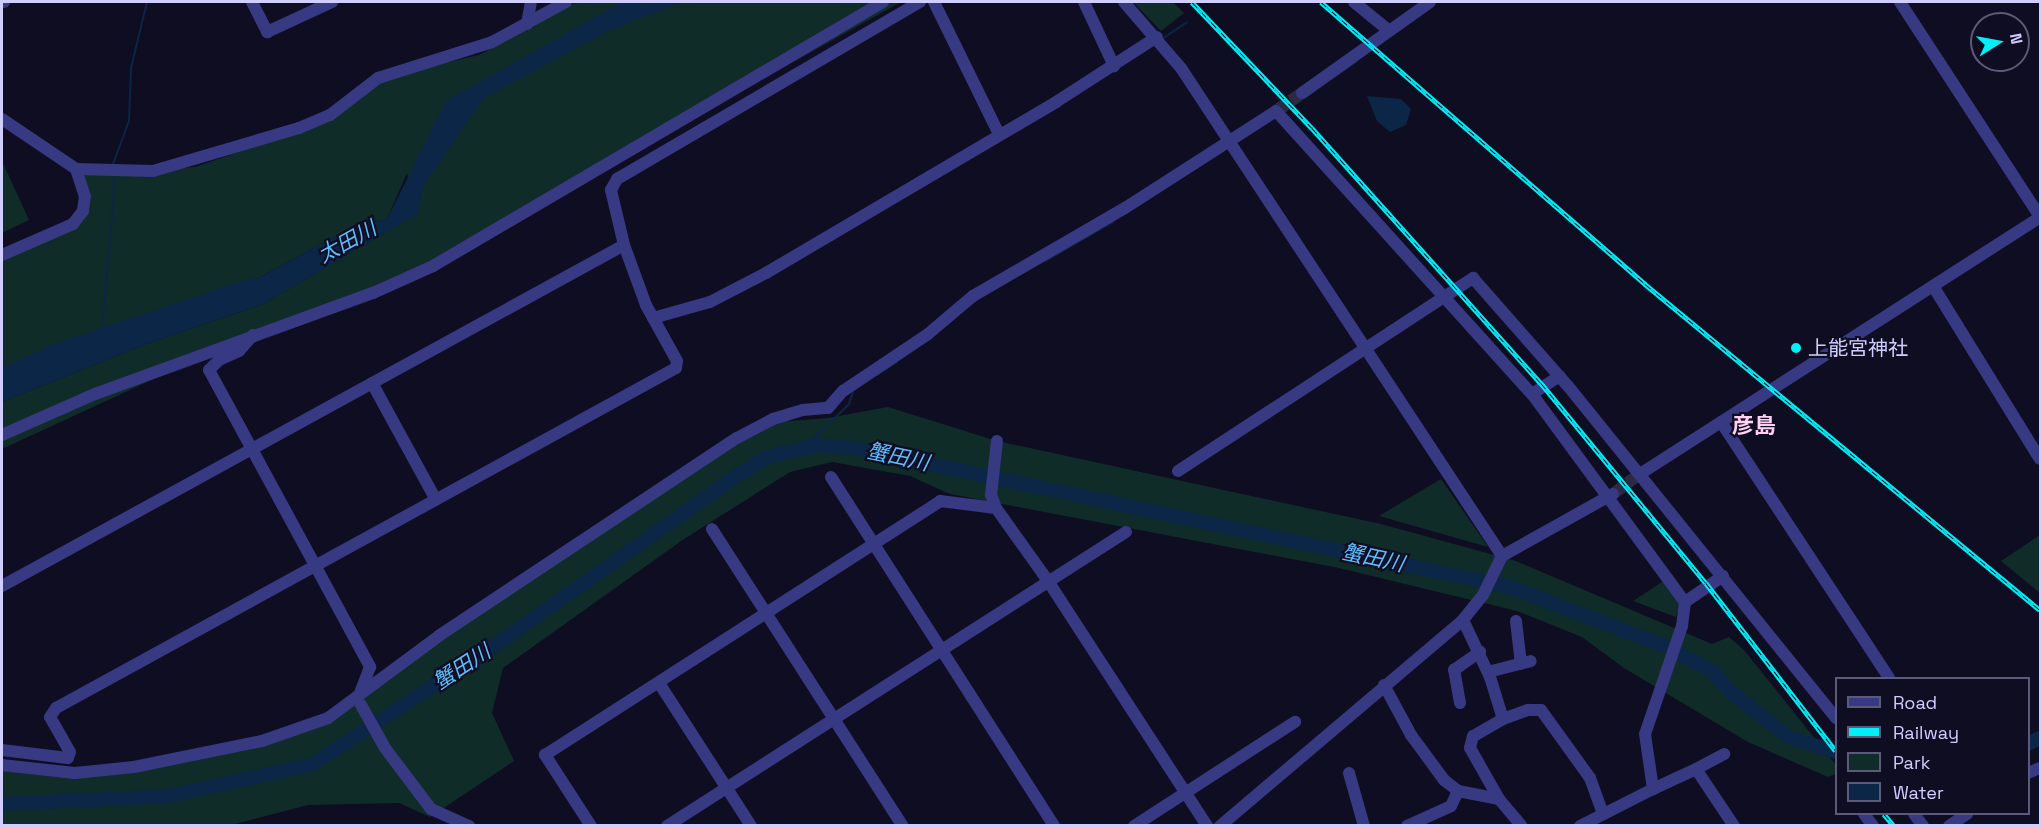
<!DOCTYPE html>
<html>
<head>
<meta charset="utf-8">
<style>
  body { margin:0 }
  #map { position:relative; width:2042px; height:827px; overflow:hidden; background:#0f0d22; font-family:"Space Grotesk","Noto Sans JP",sans-serif }
  div>[style] { position:absolute }
  [style*='--x'] { left:calc(var(--x)*1px); top:calc(var(--y)*1px); width:calc(var(--w)*1px); rotate:calc(var(--a)*1deg) }
  .green>* { inset:0; background:#102c29 }
  .water>* { inset:0; background:#0b2647 }
  .stream>* { height:2px; margin:-1px; padding:0 1px; transform-origin:1px; border-radius:1px; background:#0b2647 }
  .river>* { height:14px; margin:-7px; padding:0 7px; transform-origin:7px; border-radius:7px; background:#0b2647 }
  .minor-tunnel>* { height:12px; margin-top:-6px; transform-origin:0; background:repeating-linear-gradient(90deg,#2c2a43 0 12px,transparent 0 18px) }
  .minor>* { height:12px; margin:-6px; padding:0 6px; transform-origin:6px; border-radius:6px; background:#373982 }
  .rail>* { height:4.5px; margin-top:-2.25px; transform-origin:0; background:repeating-linear-gradient(90deg,#0f0d22 0 7px,#00eff9 0 14px); box-sizing:border-box; border-block:2px solid #00eff9 }
  .dots>* { width:16px; height:16px; translate:-50% -50%; box-sizing:border-box; border:3px solid #0f0d22; border-radius:50% }
  span { translate:-50% -50%; white-space:nowrap; text-align:center; line-height:1.15; -webkit-text-stroke:4.5px #0f0d22; paint-order:stroke }
  .poi-label { font-size:20px; color:#d0ceff }
  .left { translate:0 -50%; text-align:left }
  .water-label { font-size:21px; color:#5cbeff; font-style:italic }
  .quarter-label { font-size:22px; color:#ffd0f1; font-weight:700 }
  .frame { position:absolute; inset:0; border:3px solid #d0ceff; pointer-events:none }
  .legend { position:absolute; left:1835px; top:677px; width:195px; height:138px; box-sizing:border-box; background:#0f0d22; border:2px solid #5c5a7a; margin:0; padding:8px 10px; list-style:none; font-size:18px; color:#d0ceff }
  .legend li { display:flex; align-items:center; gap:12px; height:30px }
  .legend b { width:30px; border:2px solid #5c5a7a }
  .north { position:absolute; left:1970px; top:12px; width:60px; height:60px; box-sizing:border-box; background:#0f0d22; border:2px solid #5c5a7a; border-radius:50%; rotate:79deg; font-size:16px; font-weight:700; line-height:24px; text-align:center; color:#d0ceff }
  .north::after { content:''; display:block; margin:auto; width:21px; height:27px; background:#00eff9; clip-path:polygon(50% 0,100% 100%,50% 72%,0 100%) }
</style>
</head>
<body>
<div id="map">
  <div class="green">
    <i style="clip-path:polygon(576px 2px,901px 2px,397px 283px,236px 341px,2px 449px,2px 402px,146px 344px,261px 305px,417px 214px,407px 173px,387px 219px,357px 225px,236px 290px,2px 374px,2px 254px,79px 220px,85px 170px,140px 171px,195px 167px,330px 121px,378px 78px,479px 55px)"></i>
    <i style="clip-path:polygon(1133px 2px,1173px 2px,1184px 13px,1161px 31px)"></i>
    <i style="clip-path:polygon(2px 161px,29px 220px,2px 233px)"></i>
    <i style="clip-path:polygon(888px 407px,997px 441px,1381px 524px,1516px 561px,1712px 644px,1729px 637px,1744px 650px,1836px 765px,1836px 774px,1828px 777px,1748px 742px,1624px 668px,1582px 637px,1517px 611px,1339px 568px,950px 494px,910px 476px,832px 462px,790px 472px,684px 539px,503px 668px,492px 713px,514px 761px,430px 817px,399px 803px,308px 805px,231px 825px,2px 826px,2px 770px,54px 771px,191px 756px,309px 727px,727px 449px,776px 422px,828px 418px)"></i>
    <i style="clip-path:polygon(1441px 479px,1488px 547px,1379px 516px)"></i>
    <i style="clip-path:polygon(2040px 535px,2040px 593px,2001px 561px)"></i>
    <i style="clip-path:polygon(1665px 580px,1680px 603px,1676px 617px,1633px 601px)"></i>
  </div>
  <div class="water">
    <i style="clip-path:polygon(622px 2px,682px 2px,608px 31px,484px 98px,423px 186px,418px 214px,261px 305px,146px 344px,2px 402px,2px 374px,236px 290px,357px 225px,387px 219px,446px 101px)"></i>
    <i style="clip-path:polygon(1367px 96px,1401px 99px,1411px 109px,1406px 125px,1390px 132px,1377px 121px)"></i>
  </div>
  <div class="stream">
    <i style="--x:1162;--y:39;--w:30;--a:-34"></i>
    <i style="--x:1283;--y:113;--w:90;--a:-35.1"></i>
    <i style="--x:113;--y:164;--w:46;--a:-69.6"></i>
    <i style="--x:129;--y:121;--w:53;--a:-87.8"></i>
    <i style="--x:131;--y:68;--w:68;--a:-76.4"></i>
    <i style="--x:1045;--y:261;--w:78;--a:-29.8"></i>
    <i style="--x:101;--y:338;--w:145;--a:-84.8"></i>
    <i style="--x:114;--y:194;--w:21;--a:-95"></i>
    <i style="--x:877;--y:375;--w:24;--a:-33"></i>
    <i style="--x:805;--y:447;--w:62;--a:-44.3"></i>
    <i style="--x:849;--y:404;--w:16;--a:-72"></i>
  </div>
  <div class="river">
    <i style="--x:2;--y:375;--w:62;--a:-23.7"></i>
    <i style="--x:59;--y:350;--w:204;--a:-18.6"></i>
    <i style="--x:2028;--y:744;--w:13;--a:-27"></i>
    <i style="--x:2;--y:804;--w:167;--a:-2.7"></i>
    <i style="--x:169;--y:796;--w:148;--a:-12.5"></i>
    <i style="--x:313;--y:764;--w:215;--a:-33"></i>
    <i style="--x:493;--y:647;--w:299;--a:-35.1"></i>
    <i style="--x:738;--y:475;--w:34;--a:-32"></i>
    <i style="--x:767;--y:457;--w:51;--a:-13.5"></i>
    <i style="--x:817;--y:445;--w:37;--a:5"></i>
    <i style="--x:854;--y:448;--w:671;--a:11.96"></i>
    <i style="--x:1510;--y:587;--w:168;--a:20.9"></i>
    <i style="--x:1667;--y:647;--w:51;--a:28.1"></i>
    <i style="--x:1712;--y:671;--w:30;--a:48"></i>
    <i style="--x:1732;--y:693;--w:72;--a:37.7"></i>
    <i style="--x:1789;--y:737;--w:49;--a:17.7"></i>
  </div>
  <div class="minor-tunnel">
    <i style="--x:1276;--y:111;--w:32;--a:-35"></i>
    <i style="--x:1613;--y:494;--w:34;--a:-37"></i>
  </div>
  <div class="minor">
    <i style="--x:2;--y:2;--w:2;--a:0"></i>
    <i style="--x:252;--y:2;--w:34;--a:63"></i>
    <i style="--x:267;--y:32;--w:72;--a:-24.8"></i>
    <i style="--x:934;--y:2;--w:147;--a:63.8"></i>
    <i style="--x:1084;--y:2;--w:71;--a:64.9"></i>
    <i style="--x:1124;--y:2;--w:87;--a:49.2"></i>
    <i style="--x:1181;--y:68;--w:584;--a:56.66"></i>
    <i style="--x:1502;--y:556;--w:43;--a:116"></i>
    <i style="--x:1483;--y:595;--w:32;--a:129"></i>
    <i style="--x:1463;--y:620;--w:319;--a:139.7"></i>
    <i style="--x:1354;--y:2;--w:43;--a:39.3"></i>
    <i style="--x:1900;--y:2;--w:257;--a:56.9"></i>
    <i style="--x:527;--y:24;--w:22;--a:-80"></i>
    <i style="--x:1302;--y:93;--w:157;--a:-35.4"></i>
    <i style="--x:2;--y:119;--w:89;--a:34"></i>
    <i style="--x:76;--y:169;--w:28;--a:72"></i>
    <i style="--x:85;--y:196;--w:15;--a:98"></i>
    <i style="--x:83;--y:211;--w:16;--a:128"></i>
    <i style="--x:73;--y:224;--w:77;--a:156.4"></i>
    <i style="--x:76;--y:169;--w:77;--a:1.5"></i>
    <i style="--x:153;--y:171;--w:152;--a:-16.4"></i>
    <i style="--x:299;--y:128;--w:34;--a:-23"></i>
    <i style="--x:330;--y:115;--w:61;--a:-37.6"></i>
    <i style="--x:378;--y:78;--w:120;--a:-17.5"></i>
    <i style="--x:492;--y:42;--w:84;--a:-28.4"></i>
    <i style="--x:1933;--y:286;--w:203;--a:58.3"></i>
    <i style="--x:653;--y:318;--w:59;--a:-15.7"></i>
    <i style="--x:710;--y:302;--w:63;--a:-27.4"></i>
    <i style="--x:766;--y:273;--w:337;--a:-30.5"></i>
    <i style="--x:1056;--y:102;--w:120;--a:-32.8"></i>
    <i style="--x:253;--y:335;--w:21;--a:131"></i>
    <i style="--x:239;--y:351;--w:22;--a:156"></i>
    <i style="--x:219;--y:360;--w:14;--a:135"></i>
    <i style="--x:209;--y:370;--w:338;--a:61.5"></i>
    <i style="--x:370;--y:667;--w:33;--a:111"></i>
    <i style="--x:372;--y:383;--w:133;--a:61.3"></i>
    <i style="--x:1532;--y:394;--w:33;--a:-33"></i>
    <i style="--x:1721;--y:422;--w:306;--a:56.7"></i>
    <i style="--x:2;--y:435;--w:102;--a:-23.8"></i>
    <i style="--x:95;--y:394;--w:296;--a:-20"></i>
    <i style="--x:373;--y:293;--w:66;--a:-24.2"></i>
    <i style="--x:433;--y:266;--w:522;--a:-30.4"></i>
    <i style="--x:997;--y:441;--w:54;--a:96.3"></i>
    <i style="--x:991;--y:495;--w:14;--a:69"></i>
    <i style="--x:996;--y:508;--w:90;--a:54.5"></i>
    <i style="--x:1048;--y:581;--w:292;--a:57"></i>
    <i style="--x:1178;--y:471;--w:353;--a:-33.2"></i>
    <i style="--x:1473;--y:278;--w:144;--a:48.7"></i>
    <i style="--x:1568;--y:386;--w:427;--a:51.1"></i>
    <i style="--x:1640;--y:474;--w:475;--a:-32.7"></i>
    <i style="--x:831;--y:477;--w:414;--a:57.4"></i>
    <i style="--x:712;--y:529;--w:353;--a:57.3"></i>
    <i style="--x:1502;--y:556;--w:127;--a:-29.2"></i>
    <i style="--x:2;--y:586;--w:709;--a:-28.73"></i>
    <i style="--x:624;--y:245;--w:57;--a:-103.3"></i>
    <i style="--x:611;--y:190;--w:13;--a:-61"></i>
    <i style="--x:617;--y:179;--w:351;--a:-30.3"></i>
    <i style="--x:1685;--y:602;--w:46;--a:-34.4"></i>
    <i style="--x:1463;--y:620;--w:63;--a:64.7"></i>
    <i style="--x:1490;--y:677;--w:44;--a:72.8"></i>
    <i style="--x:1503;--y:719;--w:34;--a:150"></i>
    <i style="--x:1473;--y:736;--w:12;--a:104"></i>
    <i style="--x:1470;--y:748;--w:59;--a:60.4"></i>
    <i style="--x:1499;--y:799;--w:35;--a:50"></i>
    <i style="--x:1516;--y:621;--w:43;--a:83.4"></i>
    <i style="--x:1488;--y:672;--w:44;--a:-14.3"></i>
    <i style="--x:659;--y:683;--w:170;--a:57.2"></i>
    <i style="--x:1384;--y:685;--w:57;--a:61.6"></i>
    <i style="--x:1411;--y:735;--w:56;--a:53.7"></i>
    <i style="--x:1444;--y:780;--w:18;--a:38"></i>
    <i style="--x:1458;--y:791;--w:42;--a:11"></i>
    <i style="--x:1460;--y:703;--w:34;--a:-100"></i>
    <i style="--x:1454;--y:670;--w:32;--a:-35"></i>
    <i style="--x:361;--y:705;--w:49;--a:60.8"></i>
    <i style="--x:385;--y:748;--w:76;--a:53"></i>
    <i style="--x:431;--y:809;--w:42;--a:24.1"></i>
    <i style="--x:1503;--y:719;--w:27;--a:-20"></i>
    <i style="--x:1528;--y:710;--w:13;--a:0"></i>
    <i style="--x:1541;--y:710;--w:84;--a:54.2"></i>
    <i style="--x:1590;--y:778;--w:38;--a:70"></i>
    <i style="--x:2;--y:750;--w:66;--a:6.9"></i>
    <i style="--x:68;--y:758;--w:6;--a:-72"></i>
    <i style="--x:70;--y:752;--w:40;--a:-119.7"></i>
    <i style="--x:50;--y:717;--w:11;--a:-56"></i>
    <i style="--x:56;--y:708;--w:707;--a:-28.74"></i>
    <i style="--x:676;--y:368;--w:7;--a:-82"></i>
    <i style="--x:677;--y:361;--w:64;--a:-119"></i>
    <i style="--x:646;--y:305;--w:64;--a:-110.1"></i>
    <i style="--x:2;--y:765;--w:73;--a:6.3"></i>
    <i style="--x:75;--y:773;--w:59;--a:-5.8"></i>
    <i style="--x:134;--y:767;--w:131;--a:-11.5"></i>
    <i style="--x:262;--y:741;--w:70;--a:-19.2"></i>
    <i style="--x:328;--y:718;--w:139;--a:-36.5"></i>
    <i style="--x:440;--y:635;--w:356;--a:-33.6"></i>
    <i style="--x:737;--y:438;--w:41;--a:-27.8"></i>
    <i style="--x:773;--y:419;--w:31;--a:-17"></i>
    <i style="--x:803;--y:410;--w:25;--a:-5"></i>
    <i style="--x:828;--y:408;--w:23;--a:-49"></i>
    <i style="--x:843;--y:391;--w:102;--a:-33.8"></i>
    <i style="--x:928;--y:334;--w:59;--a:-40.2"></i>
    <i style="--x:973;--y:296;--w:176;--a:-30.1"></i>
    <i style="--x:1125;--y:208;--w:179;--a:-32.7"></i>
    <i style="--x:1276;--y:111;--w:382;--a:47.9"></i>
    <i style="--x:1532;--y:394;--w:258;--a:53.7"></i>
    <i style="--x:1685;--y:602;--w:24;--a:97"></i>
    <i style="--x:1682;--y:626;--w:114;--a:108.9"></i>
    <i style="--x:1645;--y:734;--w:56;--a:81.7"></i>
    <i style="--x:1653;--y:789;--w:82;--a:153.1"></i>
    <i style="--x:1696;--y:769;--w:32;--a:-28"></i>
    <i style="--x:1349;--y:773;--w:55;--a:74.2"></i>
    <i style="--x:2028;--y:773;--w:13;--a:-23"></i>
    <i style="--x:1653;--y:789;--w:47;--a:-24.9"></i>
    <i style="--x:1696;--y:769;--w:69;--a:56.3"></i>
    <i style="--x:1864;--y:814;--w:15;--a:53"></i>
    <i style="--x:1914;--y:814;--w:15;--a:53"></i>
    <i style="--x:591;--y:826;--w:85;--a:-122.9"></i>
    <i style="--x:545;--y:755;--w:470;--a:-32.7"></i>
    <i style="--x:940;--y:501;--w:56;--a:7.1"></i>
    <i style="--x:667;--y:826;--w:545;--a:-32.64"></i>
    <i style="--x:1134;--y:826;--w:192;--a:-32.9"></i>
    <i style="--x:1407;--y:826;--w:48;--a:-24.4"></i>
    <i style="--x:1451;--y:806;--w:17;--a:-65"></i>
    <i style="--x:1949;--y:826;--w:22;--a:-34"></i>
  </div>
  <div class="rail">
    <i style="--x:1192;--y:2;--w:174;--a:46.4"></i>
    <i style="--x:1312;--y:128;--w:343;--a:48.1"></i>
    <i style="--x:1541;--y:383;--w:259;--a:50.5"></i>
    <i style="--x:1706;--y:583;--w:212;--a:52.3"></i>
    <i style="--x:1321;--y:2;--w:430;--a:41"></i>
    <i style="--x:1645;--y:284;--w:512;--a:39.53"></i>
    <i style="--x:1884;--y:814;--w:16;--a:50"></i>
  </div>
  <div class="dots">
    <i style="left:1796px;top:348px;background:#00eff9"></i>
  </div>
  <div class="poi-label">
    <span class="left" style="left:1808px;top:348px">上能宮神社</span>
  </div>
  <div class="water-label">
    <span style="left:347px;top:242px;rotate:-29deg">太田川</span>
    <span style="left:898px;top:457px;rotate:12deg">蟹田川</span>
    <span style="left:1373px;top:558px;rotate:12deg">蟹田川</span>
    <span style="left:462px;top:667px;rotate:-33deg">蟹田川</span>
  </div>
  <div class="quarter-label">
    <span style="left:1754px;top:426px">彦島</span>
  </div>
  <div class="frame"></div>
  <ul class="legend">
  <li><b style="height:8px;background:#373982"></b>Road</li>
  <li><b style="height:8px;background:#00eff9"></b>Railway</li>
  <li><b style="height:16px;background:#102c29"></b>Park</li>
  <li><b style="height:16px;background:#0b2647"></b>Water</li>
  </ul>
  <div class="north">N</div>
</div>
</body>
</html>
